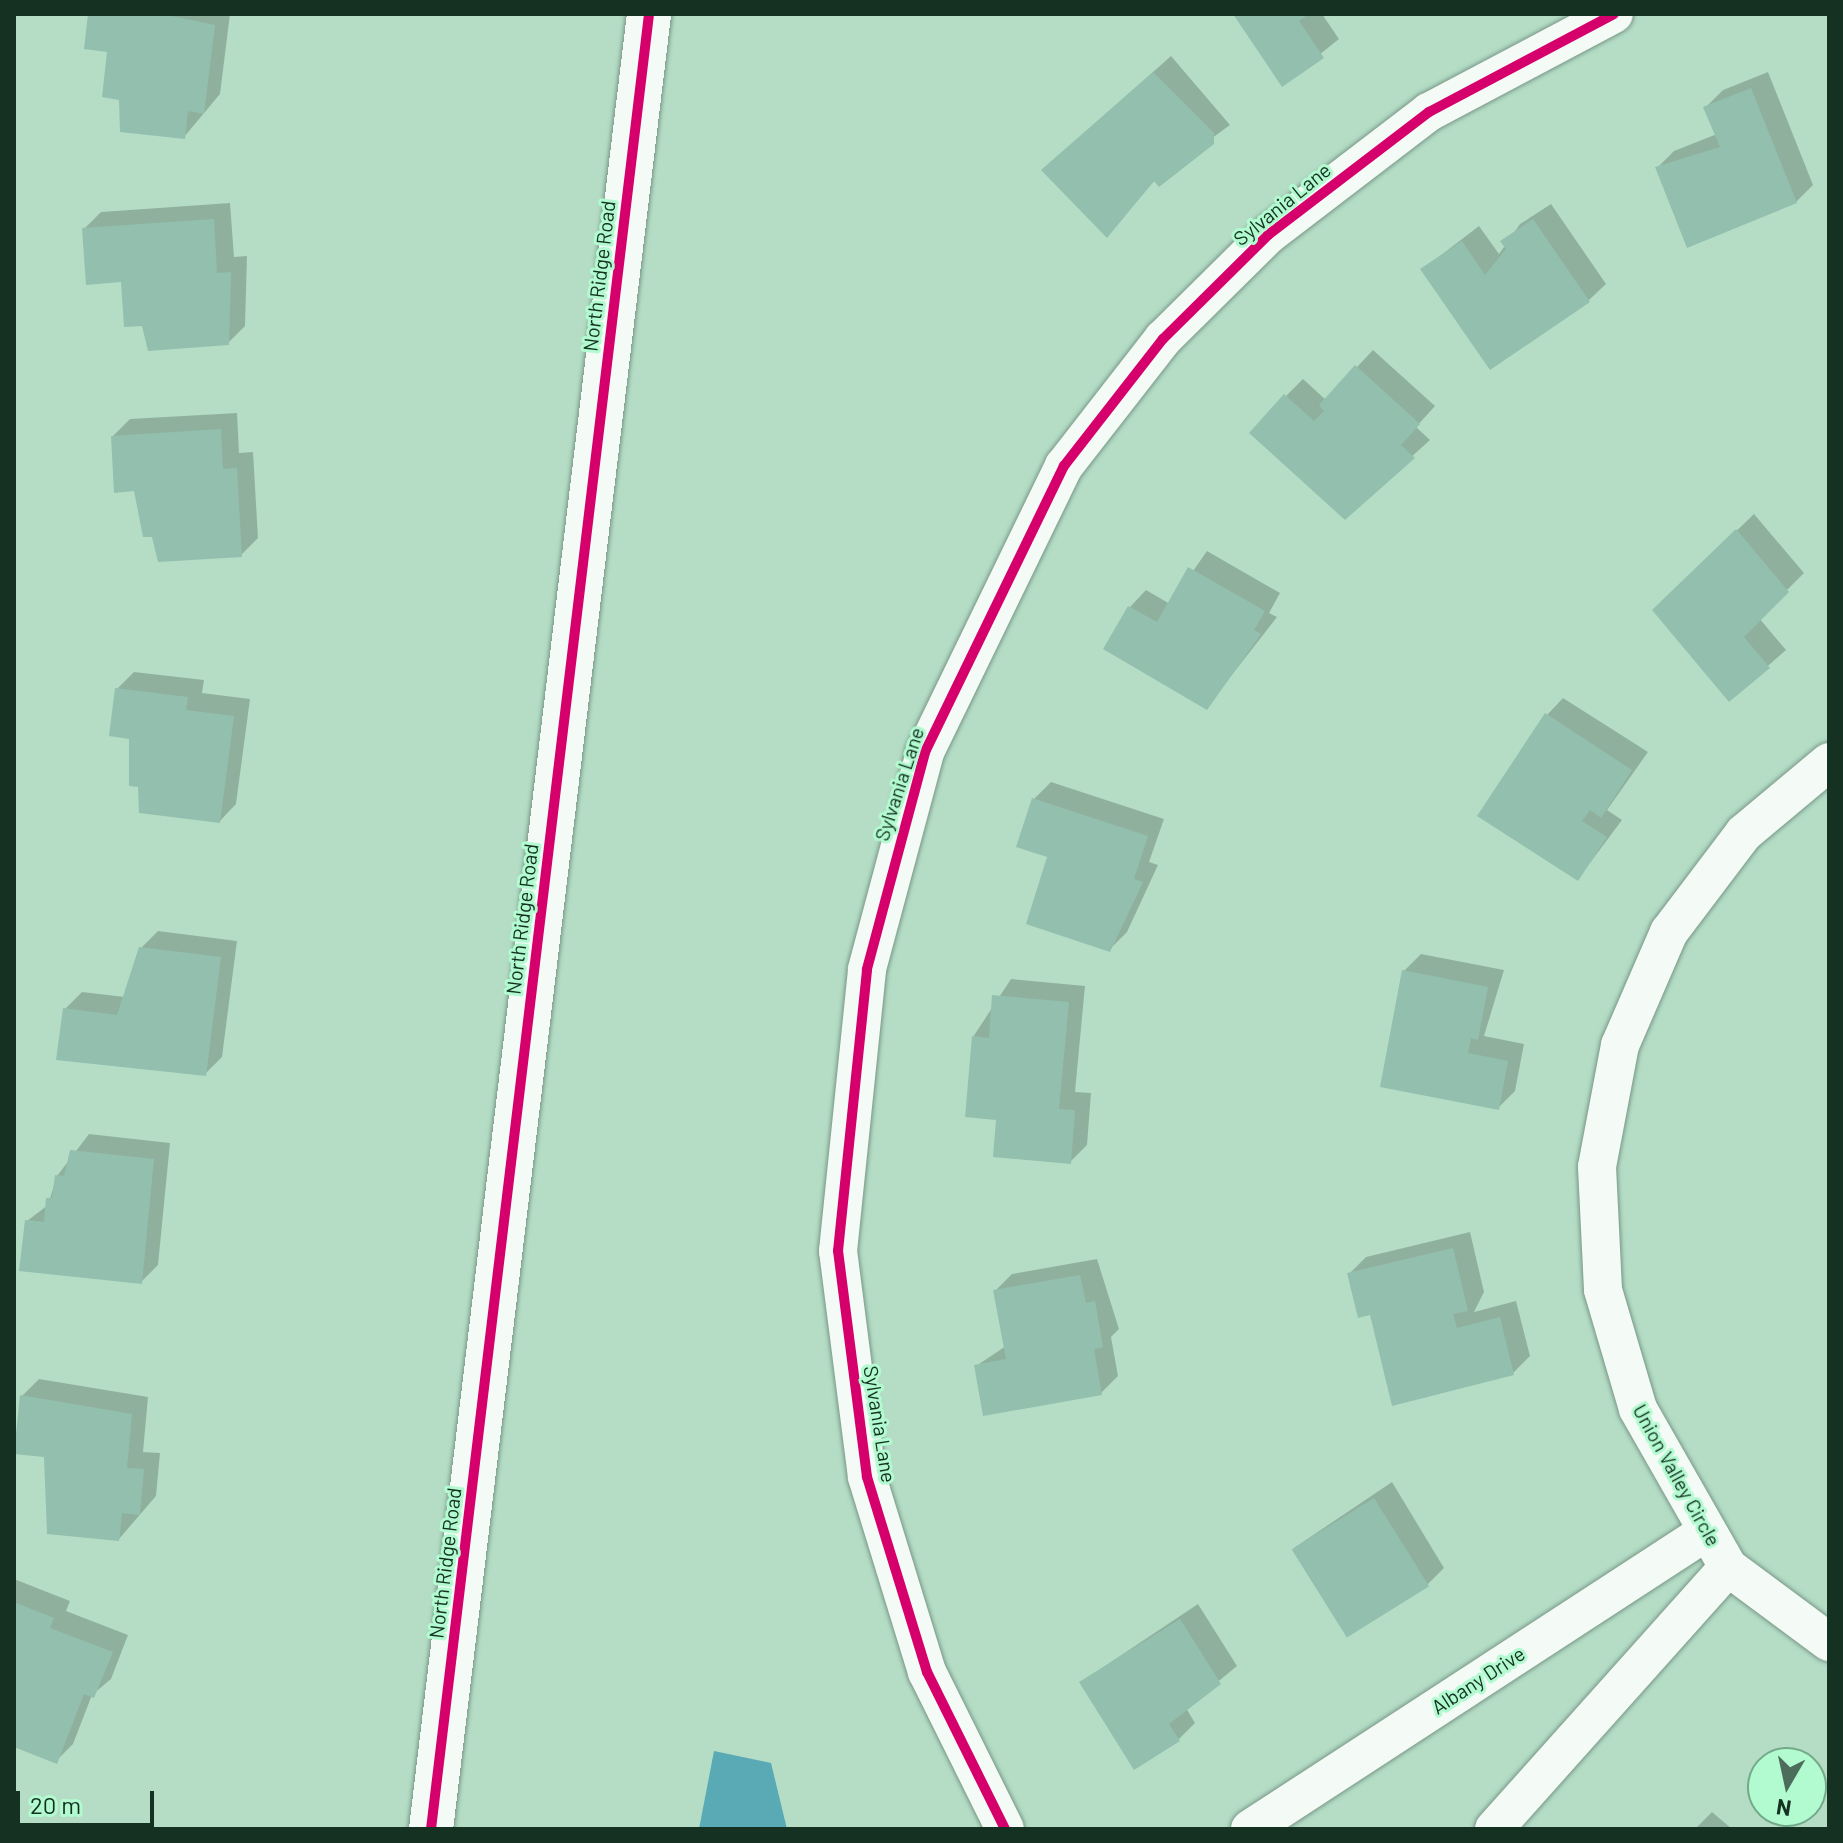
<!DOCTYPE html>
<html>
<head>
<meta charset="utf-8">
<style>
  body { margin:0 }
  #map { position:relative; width:1843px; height:1843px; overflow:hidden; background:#b5ddc6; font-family:Barlow,sans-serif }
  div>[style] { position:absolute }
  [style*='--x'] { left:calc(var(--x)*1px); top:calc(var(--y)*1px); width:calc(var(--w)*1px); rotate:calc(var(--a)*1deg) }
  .water>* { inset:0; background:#59aab4 }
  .shadow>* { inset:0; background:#0003 }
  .building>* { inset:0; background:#93bfaf; transform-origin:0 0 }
  .roads { filter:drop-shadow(0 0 2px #789786) drop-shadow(0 0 2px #789786) }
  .minor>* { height:38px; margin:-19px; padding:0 19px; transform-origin:19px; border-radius:19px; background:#f4faf6 }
  .tertiary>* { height:44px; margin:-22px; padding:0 22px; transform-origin:22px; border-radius:22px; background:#f4faf6 }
  .cycleway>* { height:10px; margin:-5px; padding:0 5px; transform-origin:5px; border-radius:5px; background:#d6006c }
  span { translate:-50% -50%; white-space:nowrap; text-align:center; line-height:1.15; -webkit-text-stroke:6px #b2facf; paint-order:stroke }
  .street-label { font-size:20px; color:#143121 }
  .frame { position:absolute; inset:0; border:16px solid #143121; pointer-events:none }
  .north { position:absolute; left:1747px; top:1747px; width:80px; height:80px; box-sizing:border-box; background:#b2facf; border:2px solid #73aa89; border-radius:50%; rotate:189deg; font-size:22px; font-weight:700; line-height:32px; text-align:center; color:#143121 }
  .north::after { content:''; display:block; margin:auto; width:28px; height:36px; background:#4c6d5b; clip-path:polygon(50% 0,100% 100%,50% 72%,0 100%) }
  .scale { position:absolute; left:16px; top:1791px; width:138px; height:36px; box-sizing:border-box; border:4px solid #143121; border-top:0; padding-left:10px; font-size:24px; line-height:28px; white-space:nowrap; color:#143121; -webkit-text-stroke:6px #b2facf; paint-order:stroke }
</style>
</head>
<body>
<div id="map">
  <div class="water">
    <i style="clip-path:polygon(714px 1751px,771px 1763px,787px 1829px,699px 1829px)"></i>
  </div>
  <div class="shadow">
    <i style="clip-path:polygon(90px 14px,230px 14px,220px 94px,184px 137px,121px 98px,110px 51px)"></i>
    <i style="clip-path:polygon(1235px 14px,1322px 14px,1339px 39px,1283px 84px)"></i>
    <i style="clip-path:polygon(1171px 56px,1230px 125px,1155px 180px,1107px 235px,1043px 170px)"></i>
    <i style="clip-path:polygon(1768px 72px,1813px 185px,1796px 202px,1657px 168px,1674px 151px,1717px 134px,1706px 107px,1723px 90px)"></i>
    <i style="clip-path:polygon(230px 203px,234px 257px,247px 256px,245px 326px,228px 343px,144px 324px,123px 280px,84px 229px,101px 212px)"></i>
    <i style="clip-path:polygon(1551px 204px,1606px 284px,1589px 300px,1423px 269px,1479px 226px,1499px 254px,1520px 224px)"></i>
    <i style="clip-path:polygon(1373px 350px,1435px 406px,1416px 427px,1430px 440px,1345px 517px,1286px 396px,1303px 379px,1326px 400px)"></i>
    <i style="clip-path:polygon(237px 413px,239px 453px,253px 452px,258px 538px,241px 555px,113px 436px,130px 419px)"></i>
    <i style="clip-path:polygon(1754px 514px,1804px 573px,1759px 618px,1786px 650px,1730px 699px,1672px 593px)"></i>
    <i style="clip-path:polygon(1207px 551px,1280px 593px,1269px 613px,1277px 617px,1206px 708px,1130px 607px,1146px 590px,1170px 604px)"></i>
    <i style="clip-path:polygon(134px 672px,204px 680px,202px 693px,250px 699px,236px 804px,220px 821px,140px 785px,117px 689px)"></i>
    <i style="clip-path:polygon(1563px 698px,1648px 752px,1607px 810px,1622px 820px,1578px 879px,1547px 715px)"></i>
    <i style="clip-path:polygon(1051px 782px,1164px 819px,1149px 862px,1158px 865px,1127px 932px,1110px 949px,1050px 856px,1034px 799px)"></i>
    <i style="clip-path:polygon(158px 931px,237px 941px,222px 1057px,205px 1074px,65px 1009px,82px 992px,125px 997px,141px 948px)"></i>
    <i style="clip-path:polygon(1421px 954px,1504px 970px,1484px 1036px,1524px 1044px,1515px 1091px,1498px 1108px,1404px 971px)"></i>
    <i style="clip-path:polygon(1011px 979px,1085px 986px,1075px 1092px,1091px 1093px,1087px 1145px,1070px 1162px,998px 1118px,973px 1037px)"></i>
    <i style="clip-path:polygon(89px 1134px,170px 1143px,158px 1265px,141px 1282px,27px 1221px,48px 1205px,57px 1176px)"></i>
    <i style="clip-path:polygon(1470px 1232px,1484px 1292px,1474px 1312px,1516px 1301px,1530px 1356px,1513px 1373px,1349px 1274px,1366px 1257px)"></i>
    <i style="clip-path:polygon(1097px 1259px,1119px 1329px,1111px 1337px,1118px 1376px,1101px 1393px,976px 1366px,1006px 1346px,995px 1291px,1012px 1274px)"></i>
    <i style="clip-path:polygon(39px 1379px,148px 1397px,143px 1452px,160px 1453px,156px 1496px,119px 1539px,46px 1503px,46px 1455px,22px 1396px)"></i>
    <i style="clip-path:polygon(1392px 1482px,1444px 1568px,1427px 1585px,1294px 1548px)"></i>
    <i style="clip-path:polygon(14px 1579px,70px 1601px,66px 1611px,128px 1635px,111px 1679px,92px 1695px,73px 1744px,56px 1761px,14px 1745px)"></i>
    <i style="clip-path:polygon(1198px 1604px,1237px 1666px,1186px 1708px,1195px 1723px,1178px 1740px,1081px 1682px)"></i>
    <i style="clip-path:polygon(1712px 1812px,1732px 1829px,1695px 1829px)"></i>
    <i style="clip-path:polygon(14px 1821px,33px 1829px,14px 1829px)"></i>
  </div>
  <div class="building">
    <i style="clip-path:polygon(88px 14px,162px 14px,215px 25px,204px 114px,188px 111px,185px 139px,120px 132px,119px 100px,102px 97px,107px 52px,84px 49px)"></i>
    <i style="clip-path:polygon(1233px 14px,1309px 14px,1299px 21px,1324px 58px,1282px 87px)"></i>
    <i style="clip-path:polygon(1153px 72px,1214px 133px,1214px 144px,1159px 187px,1154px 181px,1107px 238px,1041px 170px)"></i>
    <i style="clip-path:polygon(1751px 88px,1797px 203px,1687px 248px,1655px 167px,1720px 147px,1703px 107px)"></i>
    <i style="clip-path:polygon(214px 219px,217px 273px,231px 272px,229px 345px,148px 351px,142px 326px,124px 327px,121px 282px,86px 285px,82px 228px)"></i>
    <i style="clip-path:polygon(1533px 219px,1590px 302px,1490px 370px,1420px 269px,1462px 241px,1485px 275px,1506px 249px,1500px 241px)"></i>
    <i style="clip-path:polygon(1355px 365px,1420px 424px,1401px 445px,1415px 458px,1345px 520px,1249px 433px,1284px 394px,1314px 421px,1324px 411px,1319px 405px)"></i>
    <i style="clip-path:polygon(221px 429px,223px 469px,237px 468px,242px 557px,158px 562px,152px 537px,143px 537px,134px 491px,114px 493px,111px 436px)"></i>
    <i style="clip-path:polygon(1736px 529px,1789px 592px,1744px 637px,1770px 668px,1729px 702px,1652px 610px)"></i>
    <i style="clip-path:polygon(1188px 567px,1265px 611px,1254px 630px,1261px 634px,1207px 710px,1103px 649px,1128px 606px,1157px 622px)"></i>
    <i style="clip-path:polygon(115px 688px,188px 697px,186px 710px,234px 716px,220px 823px,139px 813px,138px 787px,129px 786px,129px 739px,109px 736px)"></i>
    <i style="clip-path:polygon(1545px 713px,1632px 770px,1601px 818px,1590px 810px,1582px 821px,1607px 837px,1578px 881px,1477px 816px)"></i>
    <i style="clip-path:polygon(1032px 798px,1148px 836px,1134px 879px,1143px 882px,1110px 952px,1026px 924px,1047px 857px,1016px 847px)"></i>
    <i style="clip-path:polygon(139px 947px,221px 957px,206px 1076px,56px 1060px,63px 1008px,117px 1015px)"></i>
    <i style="clip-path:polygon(1402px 970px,1488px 987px,1478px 1040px,1471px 1038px,1468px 1053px,1508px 1061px,1499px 1110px,1380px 1087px)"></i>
    <i style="clip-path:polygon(992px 995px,1069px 1002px,1059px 1109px,1075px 1110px,1071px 1164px,993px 1157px,996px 1120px,965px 1117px,972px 1036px,989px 1038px)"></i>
    <i style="clip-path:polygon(70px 1150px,154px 1159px,142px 1284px,19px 1271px,25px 1220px,44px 1222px,46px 1198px,52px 1198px,55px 1175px,64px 1176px)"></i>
    <i style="clip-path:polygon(1453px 1248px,1468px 1311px,1453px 1314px,1457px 1328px,1500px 1317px,1514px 1375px,1392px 1406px,1370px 1315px,1358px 1318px,1347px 1273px)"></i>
    <i style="clip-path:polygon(1080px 1275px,1086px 1303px,1095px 1301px,1103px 1347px,1094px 1349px,1102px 1395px,983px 1416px,974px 1365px,1006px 1359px,993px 1290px)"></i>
    <i style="clip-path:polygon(20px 1395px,132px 1414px,127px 1468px,144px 1469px,140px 1515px,122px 1513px,119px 1541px,47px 1534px,44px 1457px,14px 1454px)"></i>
    <i style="left:1374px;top:1498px;width:104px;height:97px;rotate:58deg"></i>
    <i style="clip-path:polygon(14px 1602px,54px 1618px,50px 1628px,113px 1652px,94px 1698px,84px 1694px,57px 1764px,14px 1747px)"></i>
    <i style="clip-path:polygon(1180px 1619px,1221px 1684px,1169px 1724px,1180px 1741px,1134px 1770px,1079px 1682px)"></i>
  </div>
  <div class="roads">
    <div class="minor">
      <i style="--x:1829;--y:762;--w:111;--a:140.1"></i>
      <i style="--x:1744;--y:833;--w:124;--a:127.1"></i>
      <i style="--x:1669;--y:932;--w:123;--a:113.4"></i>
      <i style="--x:1620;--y:1045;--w:124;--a:100.7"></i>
      <i style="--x:1597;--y:1167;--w:123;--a:87.2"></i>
      <i style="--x:1603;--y:1290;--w:124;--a:73.6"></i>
      <i style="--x:1638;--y:1409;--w:182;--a:60.3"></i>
      <i style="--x:1728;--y:1567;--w:126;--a:36.6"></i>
      <i style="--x:1005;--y:1829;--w:175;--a:-116.4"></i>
      <i style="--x:927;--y:1672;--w:204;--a:-107.1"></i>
      <i style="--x:867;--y:1477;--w:228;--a:-97.3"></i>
      <i style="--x:838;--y:1251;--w:283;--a:-84.1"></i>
      <i style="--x:867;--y:969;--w:225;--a:-75"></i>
      <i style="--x:925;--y:752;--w:318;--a:-64.1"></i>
      <i style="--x:1064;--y:466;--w:161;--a:-52.1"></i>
      <i style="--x:1163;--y:339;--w:148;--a:-44.7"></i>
      <i style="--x:1268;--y:235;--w:203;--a:-37.4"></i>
      <i style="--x:1429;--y:112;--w:209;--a:-27.9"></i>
      <i style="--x:1250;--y:1829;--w:544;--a:-33.08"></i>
      <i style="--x:1494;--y:1829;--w:351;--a:-48.2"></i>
    </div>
    <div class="tertiary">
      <i style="--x:431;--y:1829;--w:1828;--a:-83.15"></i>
    </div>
  </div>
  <div class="cycleway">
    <i style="--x:431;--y:1829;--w:1828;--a:-83.15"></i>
    <i style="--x:1005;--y:1829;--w:175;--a:-116.4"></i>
    <i style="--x:927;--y:1672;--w:204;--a:-107.1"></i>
    <i style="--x:867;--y:1477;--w:228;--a:-97.3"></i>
    <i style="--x:838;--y:1251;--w:283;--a:-84.1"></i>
    <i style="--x:867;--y:969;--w:225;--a:-75"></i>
    <i style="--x:925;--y:752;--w:318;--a:-64.1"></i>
    <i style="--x:1064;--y:466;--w:161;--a:-52.1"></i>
    <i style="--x:1163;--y:339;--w:148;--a:-44.7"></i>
    <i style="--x:1268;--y:235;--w:203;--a:-37.4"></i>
    <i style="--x:1429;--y:112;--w:209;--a:-27.9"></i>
  </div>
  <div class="street-label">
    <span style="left:1282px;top:204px;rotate:-39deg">Sylvania Lane</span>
    <span style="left:599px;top:276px;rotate:-83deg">North Ridge Road</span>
    <span style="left:899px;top:784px;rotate:-72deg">Sylvania Lane</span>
    <span style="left:522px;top:919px;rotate:-83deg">North Ridge Road</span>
    <span style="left:880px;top:1424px;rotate:81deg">Sylvania Lane</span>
    <span style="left:1677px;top:1475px;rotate:61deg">Union Valley Circle</span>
    <span style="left:445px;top:1563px;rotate:-83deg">North Ridge Road</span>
    <span style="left:1478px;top:1680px;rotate:-33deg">Albany Drive</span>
  </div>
  <div class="frame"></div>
  <div class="north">N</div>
  <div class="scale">20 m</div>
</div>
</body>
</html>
